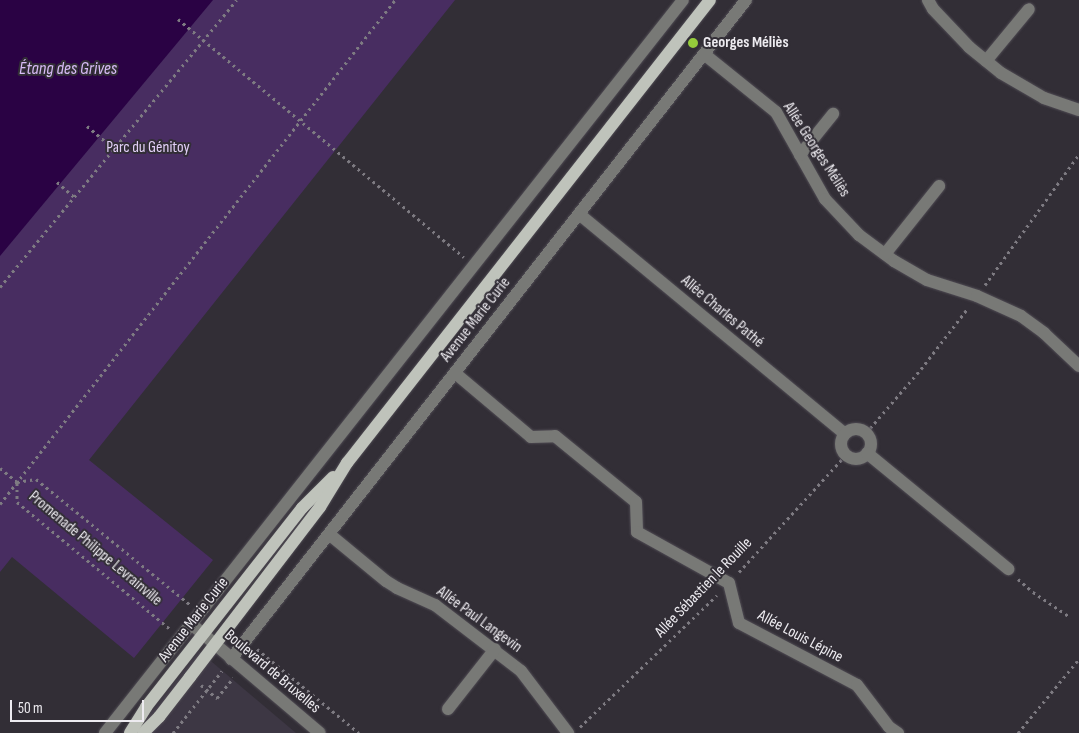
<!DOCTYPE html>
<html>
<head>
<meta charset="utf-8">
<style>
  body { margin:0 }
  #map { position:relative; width:1079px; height:733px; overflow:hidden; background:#322e36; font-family:"Sofia Sans Condensed",sans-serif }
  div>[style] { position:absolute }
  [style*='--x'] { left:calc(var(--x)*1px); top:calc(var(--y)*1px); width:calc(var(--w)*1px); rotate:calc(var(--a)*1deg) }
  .built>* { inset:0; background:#3d3744 }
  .green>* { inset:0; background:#482d61 }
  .water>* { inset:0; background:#2a0244 }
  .path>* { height:3px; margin-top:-1.5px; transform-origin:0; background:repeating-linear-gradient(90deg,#7e7b82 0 2.5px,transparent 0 6.5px) }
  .roads { filter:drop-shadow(0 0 1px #504c54) drop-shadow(0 0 1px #504c54) }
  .minor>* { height:12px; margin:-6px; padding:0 6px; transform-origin:6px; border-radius:6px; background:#787976 }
  .minor>.ring { margin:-6px; padding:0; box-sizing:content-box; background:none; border:12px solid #787976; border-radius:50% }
  .major>* { height:12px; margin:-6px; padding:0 6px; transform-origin:6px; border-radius:6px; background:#bfc3bb }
  .dots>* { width:14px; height:14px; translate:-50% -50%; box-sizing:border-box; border:2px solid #322e36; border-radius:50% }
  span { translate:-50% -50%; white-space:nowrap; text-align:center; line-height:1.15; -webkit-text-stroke:4px #322e36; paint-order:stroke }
  .poi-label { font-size:16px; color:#edebf0; font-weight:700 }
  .left { translate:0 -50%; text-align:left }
  .park-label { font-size:16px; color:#e2cff7 }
  .street-label { font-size:16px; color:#edebf0 }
  .water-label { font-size:18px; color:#d7bbf6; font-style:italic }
  .scale { position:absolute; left:10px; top:700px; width:134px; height:22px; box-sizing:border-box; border:2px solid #edebf0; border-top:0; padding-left:6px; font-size:15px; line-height:18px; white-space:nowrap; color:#edebf0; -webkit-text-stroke:4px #322e36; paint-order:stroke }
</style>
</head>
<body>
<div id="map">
  <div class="built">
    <i style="clip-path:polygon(199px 651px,296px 733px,135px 733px)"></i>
  </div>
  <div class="green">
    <i style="clip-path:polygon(0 0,455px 0,89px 460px,213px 560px,134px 658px,12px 557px,0 572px)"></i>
  </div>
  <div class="water">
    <i style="clip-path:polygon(0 0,213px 0,0 256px)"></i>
  </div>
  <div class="path">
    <i style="--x:178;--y:19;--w:372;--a:39.8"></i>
    <i style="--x:87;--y:126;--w:35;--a:40"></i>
    <i style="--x:57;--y:182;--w:23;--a:41"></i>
    <i style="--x:985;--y:285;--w:161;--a:-54.3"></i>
    <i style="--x:0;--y:287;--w:372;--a:-50.5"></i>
    <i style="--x:866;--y:433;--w:84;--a:-49.3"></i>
    <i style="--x:921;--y:369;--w:77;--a:-52.4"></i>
    <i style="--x:0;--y:468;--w:22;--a:39"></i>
    <i style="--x:17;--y:482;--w:19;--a:-9"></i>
    <i style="--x:36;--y:479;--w:198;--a:39.2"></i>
    <i style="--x:17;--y:483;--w:19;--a:90"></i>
    <i style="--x:17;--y:502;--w:199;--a:39.7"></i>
    <i style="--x:0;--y:504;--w:640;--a:-51.91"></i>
    <i style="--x:739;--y:572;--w:159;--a:-47.6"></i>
    <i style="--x:1018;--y:579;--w:20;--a:41"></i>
    <i style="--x:1033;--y:592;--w:45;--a:34"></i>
    <i style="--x:257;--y:649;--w:132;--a:39.5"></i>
    <i style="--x:201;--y:685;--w:21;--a:39"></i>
    <i style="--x:217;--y:698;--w:26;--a:-51"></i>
    <i style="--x:580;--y:727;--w:190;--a:-43.9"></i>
    <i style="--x:173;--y:733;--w:79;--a:-51.7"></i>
    <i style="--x:1018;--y:733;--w:96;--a:-50.5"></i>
  </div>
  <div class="roads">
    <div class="minor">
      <i style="--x:928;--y:0;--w:10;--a:61"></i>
      <i style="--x:933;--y:9;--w:52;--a:46.5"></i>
      <i style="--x:969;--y:47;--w:41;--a:39.1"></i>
      <i style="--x:1001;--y:73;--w:50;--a:30.2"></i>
      <i style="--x:1044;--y:98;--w:37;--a:19"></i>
      <i style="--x:704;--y:54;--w:92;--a:38.9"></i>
      <i style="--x:776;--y:112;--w:100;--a:60.6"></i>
      <i style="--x:825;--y:199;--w:50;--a:46.6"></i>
      <i style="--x:859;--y:235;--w:44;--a:36.6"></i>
      <i style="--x:894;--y:261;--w:38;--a:30"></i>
      <i style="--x:927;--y:280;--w:52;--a:17.7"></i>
      <i style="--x:977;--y:296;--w:48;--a:24.4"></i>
      <i style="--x:1021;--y:316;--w:29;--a:36"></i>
      <i style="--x:1044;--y:333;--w:48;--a:43.3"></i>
      <i style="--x:986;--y:61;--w:67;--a:-50.4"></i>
      <i style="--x:800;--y:155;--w:53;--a:-51.2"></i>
      <i style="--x:579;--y:214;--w:345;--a:39.6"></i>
      <i style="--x:885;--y:254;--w:87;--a:-51.5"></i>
      <i style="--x:455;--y:373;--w:99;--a:40.1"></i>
      <i style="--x:531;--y:437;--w:24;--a:-2"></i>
      <i style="--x:555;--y:436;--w:104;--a:39.2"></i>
      <i style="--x:636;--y:502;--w:30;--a:88"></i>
      <i style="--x:637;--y:532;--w:105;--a:29"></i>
      <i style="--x:729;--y:583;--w:41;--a:76"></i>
      <i style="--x:739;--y:623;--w:133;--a:27.7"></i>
      <i style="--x:857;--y:685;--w:53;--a:52.7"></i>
      <i style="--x:889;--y:727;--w:11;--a:34"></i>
      <i class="ring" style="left:841px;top:429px;width:18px;height:18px"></i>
      <i style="--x:867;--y:453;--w:183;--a:39.4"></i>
      <i style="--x:329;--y:534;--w:74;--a:39.5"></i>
      <i style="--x:386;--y:581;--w:13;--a:32"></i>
      <i style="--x:397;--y:588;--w:42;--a:24.1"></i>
      <i style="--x:435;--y:605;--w:108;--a:37.5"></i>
      <i style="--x:521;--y:671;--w:78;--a:52.8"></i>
      <i style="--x:196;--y:628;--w:162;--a:40.3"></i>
      <i style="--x:231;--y:659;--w:836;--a:-51.99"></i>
      <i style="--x:448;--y:709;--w:76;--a:-51.9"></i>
      <i style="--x:105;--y:733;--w:933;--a:-51.74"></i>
    </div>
    <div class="major">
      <i style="--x:130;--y:733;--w:31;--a:-58"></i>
      <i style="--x:146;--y:707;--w:253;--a:-51.9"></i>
      <i style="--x:302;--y:508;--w:44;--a:-45"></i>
      <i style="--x:143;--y:733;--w:23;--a:-45"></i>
      <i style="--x:159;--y:717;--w:51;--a:-52.2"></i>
      <i style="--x:190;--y:677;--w:214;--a:-52.6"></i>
      <i style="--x:320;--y:507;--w:52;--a:-58.5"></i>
      <i style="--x:347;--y:463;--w:588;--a:-51.9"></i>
    </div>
  </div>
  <div class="dots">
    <i style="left:693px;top:43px;background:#95cc3b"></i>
  </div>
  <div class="poi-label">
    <span class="left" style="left:703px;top:43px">Georges Méliès</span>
  </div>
  <div class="park-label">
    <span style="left:148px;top:148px">Parc du Génitoy</span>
  </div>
  <div class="street-label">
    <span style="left:816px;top:150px;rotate:57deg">Allée Georges Méliès</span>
    <span style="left:722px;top:312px;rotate:40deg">Allée Charles Pathé</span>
    <span style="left:476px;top:320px;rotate:-52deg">Avenue Marie Curie</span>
    <span style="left:95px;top:549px;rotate:40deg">Promenade Philippe Levrainville</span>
    <span style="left:704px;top:588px;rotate:-46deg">Allée Sébastien le Rouille</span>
    <span style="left:194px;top:620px;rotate:-52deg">Avenue Marie Curie</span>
    <span style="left:479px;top:620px;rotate:36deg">Allée Paul Langevin</span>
    <span style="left:800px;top:637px;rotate:28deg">Allée Louis Lépine</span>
    <span style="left:272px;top:672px;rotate:40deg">Boulevard de Bruxelles</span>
  </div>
  <div class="water-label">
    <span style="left:68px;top:69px">Étang des Grives</span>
  </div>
  <div class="scale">50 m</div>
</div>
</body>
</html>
